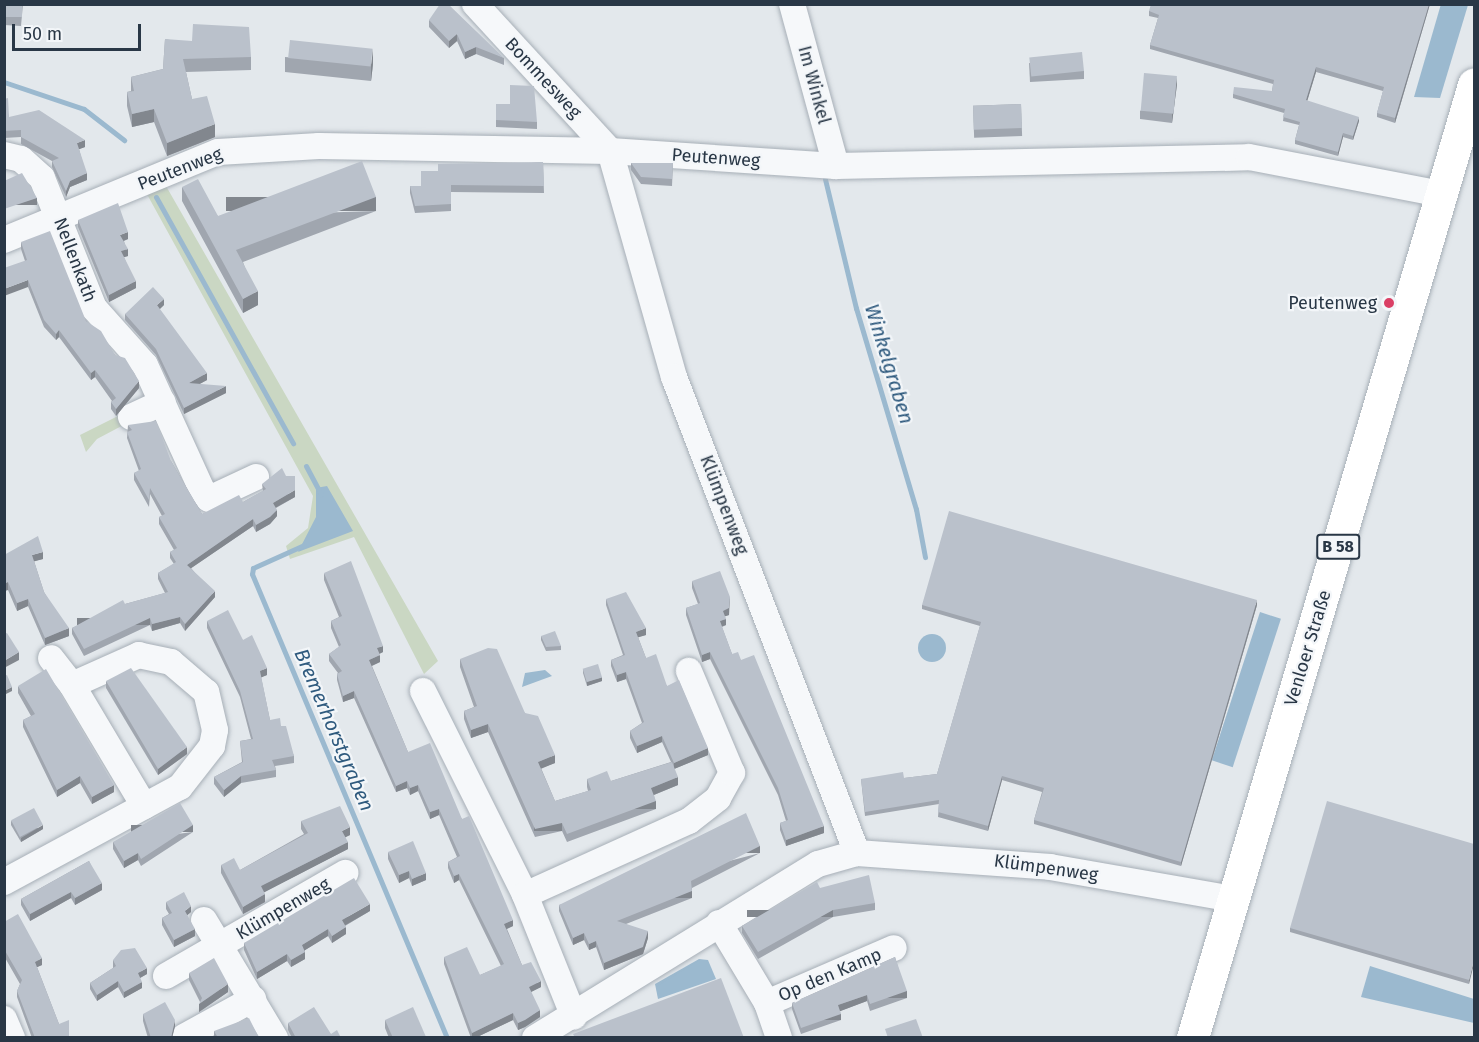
<!DOCTYPE html>
<html>
<head>
<meta charset="utf-8">
<style>
  body { margin:0 }
  #map { position:relative; width:1479px; height:1042px; overflow:hidden; background:#e3e8ec; font-family:"Fira Sans",sans-serif }
  div>[style] { position:absolute }
  [style*='--x'] { left:calc(var(--x)*1px); top:calc(var(--y)*1px); width:calc(var(--w)*1px); rotate:calc(var(--a)*1deg) }
  .green>* { inset:0; background:#cad7c3 }
  .water>* { inset:0; background:#9bb9cf; transform-origin:0 0 }
  .round { border-radius:50% }
  .stream>* { height:5px; margin:-2.5px; padding:0 2.5px; transform-origin:2.5px; border-radius:2.5px; background:#9bb9cf }
  .roads { filter:drop-shadow(0 0 2px #a7afb7) drop-shadow(0 0 2px #a7afb7) }
  .minor>* { height:26px; margin:-13px; padding:0 13px; transform-origin:13px; border-radius:13px; background:#f6f8fa }
  .major>* { height:32px; margin:-16px; padding:0 16px; transform-origin:16px; border-radius:16px; background:#fff }
  .wall>* { inset:0; background:#a0a6af; transform-origin:0 0 }
  .shaded-wall>* { inset:0; background:#82878e; transform-origin:0 0 }
  .building>* { inset:0; background:#bac1cb; transform-origin:0 0 }
  .dots>* { width:16px; height:16px; translate:-50% -50%; box-sizing:border-box; border:3px solid #f3f6f9; border-radius:50% }
  span { translate:-50% -50%; white-space:nowrap; text-align:center; line-height:1.15; -webkit-text-stroke:4.5px #f3f6f9; paint-order:stroke }
  .shield-label span { padding:2px 4px; background:#f3f6f9; border:2px solid; border-radius:4px; -webkit-text-stroke-width:0 }
  .shield-label { font-size:16px; color:#293746; font-weight:700 }
  .street-label { font-size:18px; color:#293746 }
  .poi-label { font-size:18px; color:#293746 }
  .right { translate:-100% -50%; text-align:right }
  .water-label { font-size:20px; color:#2f5a7e; font-style:italic }
  .frame { position:absolute; inset:0; border:6px solid #293746; pointer-events:none }
  .scale { position:absolute; left:12px; top:24px; width:129px; height:27px; box-sizing:border-box; border:3px solid #293746; border-top:0; padding-left:8px; font-size:18px; line-height:21px; white-space:nowrap; color:#293746; -webkit-text-stroke:4px #f3f6f9; paint-order:stroke }
</style>
</head>
<body>
<div id="map">
  <div class="green">
    <i style="clip-path:polygon(162px 179px,438px 661px,424px 674px,354px 537px,290px 559px,286px 546px,308px 528px,313px 496px,143px 187px)"></i>
    <i style="clip-path:polygon(126px 412px,131px 421px,97px 439px,86px 452px,80px 435px)"></i>
  </div>
  <div class="water">
    <i style="clip-path:polygon(1441px 4px,1468px 5px,1440px 98px,1414px 97px)"></i>
    <i style="clip-path:polygon(327px 486px,353px 531px,298px 552px,316px 517px,316px 488px)"></i>
    <i style="left:1260px;top:612px;width:22px;height:156px;rotate:18deg"></i>
    <i class="round" style="left:918px;top:634px;width:28px;height:28px"></i>
    <i style="clip-path:polygon(545px 670px,552px 676px,522px 687px,525px 673px)"></i>
    <i style="clip-path:polygon(699px 959px,708px 960px,716px 979px,658px 999px,655px 984px)"></i>
    <i style="clip-path:polygon(1370px 966px,1474px 999px,1474px 1023px,1361px 997px)"></i>
  </div>
  <div class="stream">
    <i style="--x:4;--y:82;--w:84;--a:18.6"></i>
    <i style="--x:84;--y:109;--w:51;--a:37.8"></i>
    <i style="--x:825;--y:179;--w:133;--a:76.5"></i>
    <i style="--x:856;--y:308;--w:210;--a:73.4"></i>
    <i style="--x:916;--y:509;--w:49;--a:79.4"></i>
    <i style="--x:156;--y:197;--w:282;--a:60.9"></i>
    <i style="--x:306;--y:466;--w:32;--a:62"></i>
    <i style="--x:304;--y:545;--w:56;--a:155.7"></i>
    <i style="--x:253;--y:568;--w:6;--a:99"></i>
    <i style="--x:252;--y:574;--w:503;--a:67.2"></i>
  </div>
  <div class="roads">
    <div class="minor">
      <i style="--x:475;--y:4;--w:200;--a:47.4"></i>
      <i style="--x:610;--y:151;--w:235;--a:74.2"></i>
      <i style="--x:674;--y:377;--w:510;--a:68.97"></i>
      <i style="--x:792;--y:4;--w:168;--a:74.8"></i>
      <i style="--x:4;--y:155;--w:17;--a:13"></i>
      <i style="--x:21;--y:159;--w:28;--a:42"></i>
      <i style="--x:42;--y:178;--w:140;--a:68.2"></i>
      <i style="--x:94;--y:308;--w:76;--a:48.2"></i>
      <i style="--x:145;--y:365;--w:137;--a:65.5"></i>
      <i style="--x:202;--y:490;--w:11;--a:52"></i>
      <i style="--x:209;--y:499;--w:52;--a:-25.1"></i>
      <i style="--x:4;--y:240;--w:231;--a:-22.4"></i>
      <i style="--x:218;--y:152;--w:101;--a:-3.4"></i>
      <i style="--x:319;--y:146;--w:291;--a:1"></i>
      <i style="--x:610;--y:151;--w:226;--a:3.8"></i>
      <i style="--x:836;--y:166;--w:413;--a:-1.2"></i>
      <i style="--x:1249;--y:157;--w:196;--a:10.9"></i>
      <i style="--x:131;--y:417;--w:35;--a:-25"></i>
      <i style="--x:72;--y:685;--w:141;--a:59.2"></i>
      <i style="--x:423;--y:691;--w:228;--a:63.4"></i>
      <i style="--x:525;--y:895;--w:131;--a:68.1"></i>
      <i style="--x:4;--y:882;--w:200;--a:-28.4"></i>
      <i style="--x:180;--y:787;--w:52;--a:-52"></i>
      <i style="--x:212;--y:746;--w:16;--a:-79"></i>
      <i style="--x:215;--y:730;--w:39;--a:-103"></i>
      <i style="--x:206;--y:692;--w:46;--a:-139.4"></i>
      <i style="--x:171;--y:662;--w:33;--a:-168"></i>
      <i style="--x:139;--y:655;--w:73;--a:155.9"></i>
      <i style="--x:72;--y:685;--w:34;--a:-128"></i>
      <i style="--x:525;--y:895;--w:180;--a:-24.3"></i>
      <i style="--x:689;--y:821;--w:37;--a:-38"></i>
      <i style="--x:718;--y:798;--w:29;--a:-61"></i>
      <i style="--x:732;--y:773;--w:111;--a:-112.9"></i>
      <i style="--x:204;--y:920;--w:138;--a:59"></i>
      <i style="--x:719;--y:923;--w:93;--a:59"></i>
      <i style="--x:767;--y:1003;--w:37;--a:71"></i>
      <i style="--x:166;--y:976;--w:207;--a:-29.9"></i>
      <i style="--x:767;--y:1003;--w:138;--a:-23.4"></i>
      <i style="--x:4;--y:1019;--w:21;--a:67"></i>
      <i style="--x:184;--y:1037;--w:79;--a:-28.8"></i>
      <i style="--x:535;--y:1038;--w:332;--a:-31.6"></i>
      <i style="--x:818;--y:864;--w:41;--a:-15.8"></i>
      <i style="--x:857;--y:853;--w:194;--a:4.1"></i>
      <i style="--x:1050;--y:867;--w:186;--a:9.9"></i>
    </div>
    <div class="major">
      <i style="--x:1193;--y:1038;--w:994;--a:-73.57"></i>
    </div>
  </div>
  <div class="wall">
    <i style="clip-path:polygon(4px 4px,23px 4px,21px 26px,4px 25px)"></i>
    <i style="clip-path:polygon(1430px 4px,1395px 123px,1377px 117px,1377px 113px,1383px 91px,1316px 72px,1307px 101px,1359px 121px,1353px 140px,1343px 137px,1338px 156px,1295px 144px,1295px 140px,1299px 125px,1283px 121px,1284px 113px,1233px 98px,1233px 94px,1272px 91px,1273px 84px,1150px 49px,1150px 45px,1158px 18px,1149px 16px,1149px 11px)"></i>
    <i style="clip-path:polygon(429px 20px,504px 58px,504px 65px,476px 54px,465px 59px,457px 41px,449px 48px,429px 27px)"></i>
    <i style="clip-path:polygon(165px 39px,251px 57px,251px 70px,186px 72px,192px 99px,215px 137px,167px 156px,154px 122px,132px 127px,127px 106px,127px 92px,131px 91px,131px 77px,163px 69px)"></i>
    <i style="clip-path:polygon(285px 57px,373px 64px,371px 81px,285px 72px)"></i>
    <i style="clip-path:polygon(1029px 63px,1084px 71px,1084px 79px,1030px 82px)"></i>
    <i style="clip-path:polygon(1177px 84px,1172px 123px,1140px 119px,1140px 111px)"></i>
    <i style="clip-path:polygon(4px 99px,9px 117px,85px 147px,79px 149px,87px 180px,70px 187px,66px 197px,52px 167px,52px 161px,21px 144px,21px 137px,4px 138px)"></i>
    <i style="clip-path:polygon(496px 104px,537px 122px,537px 129px,496px 127px)"></i>
    <i style="left:1021px;top:104px;width:32px;height:48px;rotate:88deg"></i>
    <i style="clip-path:polygon(543px 162px,544px 193px,451px 192px,451px 211px,415px 213px,410px 193px,410px 186px,421px 186px,438px 171px)"></i>
    <i style="clip-path:polygon(631px 163px,673px 163px,672px 186px,641px 184px,631px 170px)"></i>
    <i style="clip-path:polygon(182px 187px,218px 216px,376px 211px,243px 262px,258px 305px,243px 313px,182px 201px)"></i>
    <i style="clip-path:polygon(78px 220px,128px 239px,124px 241px,128px 256px,124px 257px,136px 288px,109px 302px,78px 227px)"></i>
    <i style="clip-path:polygon(21px 242px,115px 355px,139px 388px,116px 416px,111px 409px,111px 402px,112px 401px,95px 377px,91px 380px,59px 337px,56px 340px,44px 327px,28px 287px,25px 261px,21px 249px)"></i>
    <i style="clip-path:polygon(164px 305px,159px 309px,207px 380px,199px 384px,226px 393px,184px 414px,156px 355px,125px 320px,125px 314px)"></i>
    <i style="clip-path:polygon(128px 425px,171px 461px,202px 514px,243px 502px,263px 491px,262px 484px,295px 497px,276px 508px,277px 516px,270px 524px,256px 532px,253px 526px,191px 568px,215px 597px,185px 631px,180px 623px,152px 631px,150px 625px,84px 656px,72px 634px,72px 628px,125px 604px,165px 593px,158px 579px,158px 573px,174px 564px,170px 558px,170px 552px,174px 550px,159px 524px,159px 517px,162px 516px,150px 494px,149px 507px,134px 480px,134px 473px,139px 471px,127px 438px)"></i>
    <i style="clip-path:polygon(4px 555px,43px 559px,34px 561px,44px 592px,69px 636px,45px 645px,28px 606px,17px 611px,8px 590px,4px 591px)"></i>
    <i style="clip-path:polygon(324px 573px,383px 652px,379px 654px,380px 662px,372px 666px,408px 752px,462px 819px,513px 926px,507px 929px,522px 965px,541px 987px,531px 992px,540px 1017px,525px 1027px,518px 1030px,513px 1020px,475px 1038px,471px 1038px,444px 964px,444px 957px,480px 975px,501px 966px,459px 880px,454px 883px,448px 868px,448px 862px,457px 857px,439px 815px,430px 819px,418px 791px,410px 795px,407px 788px,396px 792px,354px 698px,343px 702px,337px 680px,337px 674px,338px 673px,329px 661px,329px 654px,339px 647px,331px 628px,331px 621px,339px 617px,324px 580px)"></i>
    <i style="clip-path:polygon(692px 581px,729px 615px,725px 616px,726px 625px,722px 627px,732px 654px,741px 660px,824px 833px,786px 846px,780px 830px,780px 823px,786px 821px,778px 795px,710px 659px,702px 662px,686px 615px,686px 608px,698px 604px,692px 588px)"></i>
    <i style="clip-path:polygon(606px 599px,646px 635px,638px 637px,646px 658px,667px 686px,708px 755px,674px 769px,678px 785px,654px 795px,656px 809px,567px 842px,562px 831px,535px 837px,488px 732px,471px 738px,464px 719px,464px 711px,474px 707px,460px 667px,460px 659px,525px 713px,555px 763px,541px 768px,555px 801px,588px 791px,587px 787px,587px 779px,611px 781px,671px 762px,662px 742px,637px 753px,630px 738px,630px 731px,642px 723px,626px 679px,617px 682px,611px 666px,611px 660px,623px 655px,606px 605px)"></i>
    <i style="clip-path:polygon(922px 605px,1257px 605px,1181px 866px,1034px 824px,1034px 820px,1042px 792px,1002px 780px,988px 831px,938px 817px,939px 804px,865px 816px,861px 779px,904px 778px,937px 774px,980px 626px,922px 609px)"></i>
    <i style="clip-path:polygon(207px 621px,243px 640px,267px 675px,261px 677px,270px 720px,281px 726px,294px 756px,294px 763px,275px 766px,276px 770px,276px 777px,241px 783px,224px 797px,214px 784px,214px 777px,242px 762px,240px 741px,251px 739px,240px 697px,207px 628px)"></i>
    <i style="clip-path:polygon(541px 636px,561px 646px,561px 650px,546px 651px,541px 640px)"></i>
    <i style="clip-path:polygon(583px 669px,602px 681px,587px 686px,583px 673px)"></i>
    <i style="clip-path:polygon(106px 681px,187px 754px,158px 775px,106px 688px)"></i>
    <i style="clip-path:polygon(18px 686px,114px 792px,92px 804px,80px 783px,57px 797px,23px 727px,23px 720px,31px 716px,18px 693px)"></i>
    <i style="clip-path:polygon(11px 821px,43px 829px,21px 842px,11px 825px)"></i>
    <i style="clip-path:polygon(301px 821px,350px 835px,345px 837px,348px 849px,264px 892px,265px 902px,243px 914px,221px 873px,221px 865px,240px 870px,304px 834px,301px 829px)"></i>
    <i style="clip-path:polygon(193px 832px,141px 866px,138px 860px,124px 868px,113px 849px,113px 842px)"></i>
    <i style="clip-path:polygon(1474px 844px,1469px 984px,1290px 932px,1290px 928px)"></i>
    <i style="clip-path:polygon(388px 852px,426px 880px,412px 886px,409px 878px,399px 883px,388px 859px)"></i>
    <i style="clip-path:polygon(760px 853px,692px 888px,692px 898px,626px 924px,648px 938px,643px 954px,604px 970px,596px 947px,589px 950px,584px 940px,573px 945px,559px 911px,559px 905px)"></i>
    <i style="clip-path:polygon(89px 861px,102px 890px,75px 905px,71px 898px,30px 921px,21px 905px,21px 899px)"></i>
    <i style="clip-path:polygon(820px 888px,875px 903px,875px 910px,833px 917px,758px 959px,742px 933px,742px 926px)"></i>
    <i style="clip-path:polygon(166px 902px,191px 912px,187px 915px,195px 936px,174px 947px,162px 925px,162px 918px,169px 914px,166px 909px)"></i>
    <i style="clip-path:polygon(370px 911px,345px 926px,346px 934px,332px 943px,328px 936px,305px 950px,305px 959px,291px 967px,287px 961px,257px 979px,244px 950px,244px 943px)"></i>
    <i style="clip-path:polygon(4px 922px,42px 965px,37px 967px,59px 1024px,69px 1038px,32px 1038px,17px 997px,17px 991px,20px 984px,4px 956px)"></i>
    <i style="clip-path:polygon(895px 957px,907px 998px,870px 1011px,867px 1001px,840px 1011px,841px 1020px,801px 1034px,792px 1009px,792px 1003px)"></i>
    <i style="clip-path:polygon(113px 960px,147px 974px,140px 978px,142px 988px,124px 998px,118px 987px,97px 1001px,90px 989px,90px 983px,113px 968px)"></i>
    <i style="clip-path:polygon(189px 973px,228px 992px,199px 1012px,200px 1002px,189px 980px)"></i>
    <i style="clip-path:polygon(143px 1014px,175px 1026px,172px 1038px,148px 1038px,143px 1021px)"></i>
    <i style="clip-path:polygon(385px 1020px,426px 1038px,389px 1038px,385px 1028px)"></i>
    <i style="clip-path:polygon(288px 1023px,331px 1034px,341px 1038px,292px 1038px,288px 1030px)"></i>
    <i style="clip-path:polygon(214px 1031px,259px 1038px,214px 1038px)"></i>
  </div>
  <div class="shaded-wall">
    <i style="clip-path:polygon(1429px 4px,1430px 4px,1395px 123px,1395px 118px)"></i>
    <i style="clip-path:polygon(457px 34px,457px 41px,449px 48px,449px 41px)"></i>
    <i style="clip-path:polygon(476px 47px,476px 54px,465px 59px,465px 52px)"></i>
    <i style="clip-path:polygon(373px 49px,373px 64px,371px 81px,371px 66px)"></i>
    <i style="clip-path:polygon(1316px 67px,1316px 72px,1306px 105px,1306px 100px)"></i>
    <i style="clip-path:polygon(1177px 76px,1177px 84px,1172px 123px,1172px 115px)"></i>
    <i style="clip-path:polygon(154px 109px,154px 122px,132px 127px,132px 114px)"></i>
    <i style="clip-path:polygon(1359px 117px,1359px 121px,1353px 140px,1353px 136px)"></i>
    <i style="clip-path:polygon(215px 124px,215px 137px,167px 156px,167px 143px)"></i>
    <i style="clip-path:polygon(1343px 133px,1343px 137px,1338px 156px,1338px 152px)"></i>
    <i style="clip-path:polygon(85px 140px,85px 147px,77px 150px,77px 143px)"></i>
    <i style="clip-path:polygon(87px 173px,87px 180px,70px 187px,66px 197px,66px 191px,70px 181px)"></i>
    <i style="left:376px;top:197px;width:14px;height:150px;rotate:90deg"></i>
    <i style="left:37px;top:198px;width:7px;height:35px;rotate:90deg"></i>
    <i style="clip-path:polygon(128px 232px,128px 239px,120px 242px,120px 235px)"></i>
    <i style="clip-path:polygon(128px 249px,128px 256px,121px 258px,121px 251px)"></i>
    <i style="clip-path:polygon(28px 280px,28px 287px,4px 296px,4px 289px)"></i>
    <i style="clip-path:polygon(136px 281px,136px 288px,109px 302px,109px 295px)"></i>
    <i style="clip-path:polygon(258px 291px,258px 305px,243px 313px,243px 299px)"></i>
    <i style="clip-path:polygon(164px 299px,164px 305px,157px 312px,157px 305px)"></i>
    <i style="clip-path:polygon(59px 330px,59px 337px,56px 340px,56px 334px)"></i>
    <i style="clip-path:polygon(95px 370px,95px 377px,91px 380px,91px 373px)"></i>
    <i style="clip-path:polygon(207px 373px,207px 380px,189px 390px,189px 383px)"></i>
    <i style="clip-path:polygon(139px 381px,139px 388px,116px 416px,116px 409px)"></i>
    <i style="clip-path:polygon(226px 386px,226px 393px,184px 414px,184px 408px)"></i>
    <i style="clip-path:polygon(295px 490px,295px 497px,273px 509px,273px 503px)"></i>
    <i style="clip-path:polygon(277px 510px,277px 516px,270px 524px,256px 532px,256px 525px)"></i>
    <i style="clip-path:polygon(253px 519px,253px 526px,187px 571px,187px 565px)"></i>
    <i style="clip-path:polygon(43px 552px,43px 559px,32px 562px,32px 555px)"></i>
    <i style="clip-path:polygon(8px 582px,8px 590px,4px 591px,4px 584px)"></i>
    <i style="clip-path:polygon(215px 591px,215px 597px,185px 631px,185px 624px)"></i>
    <i style="clip-path:polygon(730px 597px,729px 615px,723px 617px,723px 611px)"></i>
    <i style="clip-path:polygon(28px 599px,28px 606px,17px 611px,17px 603px)"></i>
    <i style="clip-path:polygon(1257px 600px,1257px 605px,1181px 866px,1181px 862px)"></i>
    <i style="clip-path:polygon(180px 617px,180px 623px,152px 631px,152px 624px)"></i>
    <i style="left:150px;top:618px;width:7px;height:73px;rotate:90deg"></i>
    <i style="clip-path:polygon(726px 619px,726px 625px,720px 627px,720px 621px)"></i>
    <i style="clip-path:polygon(69px 628px,69px 636px,45px 645px,45px 638px)"></i>
    <i style="clip-path:polygon(646px 628px,646px 635px,636px 638px,636px 632px)"></i>
    <i style="clip-path:polygon(383px 646px,383px 652px,377px 655px,377px 648px)"></i>
    <i style="clip-path:polygon(19px 652px,19px 660px,4px 668px,4px 661px)"></i>
    <i style="clip-path:polygon(710px 652px,710px 659px,702px 662px,702px 655px)"></i>
    <i style="clip-path:polygon(380px 655px,380px 662px,369px 667px,369px 660px)"></i>
    <i style="clip-path:polygon(267px 668px,267px 675px,260px 678px,260px 671px)"></i>
    <i style="clip-path:polygon(626px 672px,626px 679px,617px 682px,617px 675px)"></i>
    <i style="clip-path:polygon(602px 677px,602px 681px,587px 686px,587px 682px)"></i>
    <i style="clip-path:polygon(12px 687px,12px 691px,4px 695px,4px 691px)"></i>
    <i style="clip-path:polygon(354px 691px,354px 698px,343px 702px,343px 696px)"></i>
    <i style="clip-path:polygon(488px 724px,488px 732px,471px 738px,471px 730px)"></i>
    <i style="clip-path:polygon(662px 736px,662px 742px,637px 753px,637px 746px)"></i>
    <i style="clip-path:polygon(187px 747px,187px 754px,158px 775px,158px 769px)"></i>
    <i style="clip-path:polygon(708px 748px,708px 755px,674px 769px,674px 763px)"></i>
    <i style="clip-path:polygon(555px 755px,555px 763px,538px 770px,538px 762px)"></i>
    <i style="clip-path:polygon(80px 776px,80px 783px,57px 797px,57px 790px)"></i>
    <i style="clip-path:polygon(241px 776px,241px 783px,224px 797px,224px 790px)"></i>
    <i style="clip-path:polygon(1002px 776px,1002px 780px,988px 831px,988px 826px)"></i>
    <i style="clip-path:polygon(678px 777px,678px 785px,651px 796px,651px 788px)"></i>
    <i style="clip-path:polygon(407px 781px,407px 788px,396px 792px,396px 786px)"></i>
    <i style="clip-path:polygon(114px 785px,114px 792px,92px 804px,92px 797px)"></i>
    <i style="clip-path:polygon(418px 785px,418px 791px,410px 795px,410px 788px)"></i>
    <i style="left:656px;top:801px;width:8px;height:95px;rotate:90deg"></i>
    <i style="clip-path:polygon(439px 809px,439px 815px,430px 819px,430px 812px)"></i>
    <i style="left:562px;top:823px;width:8px;height:28px;rotate:90deg"></i>
    <i style="clip-path:polygon(43px 825px,43px 829px,21px 842px,21px 838px)"></i>
    <i style="left:193px;top:825px;width:7px;height:62px;rotate:90deg"></i>
    <i style="clip-path:polygon(824px 826px,824px 833px,786px 846px,786px 840px)"></i>
    <i style="clip-path:polygon(350px 827px,350px 835px,342px 839px,342px 831px)"></i>
    <i style="clip-path:polygon(348px 842px,348px 849px,261px 894px,261px 886px)"></i>
    <i style="left:760px;top:846px;width:7px;height:77px;rotate:90deg"></i>
    <i style="clip-path:polygon(138px 853px,138px 860px,124px 868px,124px 861px)"></i>
    <i style="clip-path:polygon(409px 871px,409px 878px,399px 883px,399px 875px)"></i>
    <i style="clip-path:polygon(426px 873px,426px 880px,412px 886px,412px 879px)"></i>
    <i style="clip-path:polygon(459px 874px,459px 880px,454px 883px,454px 876px)"></i>
    <i style="clip-path:polygon(102px 883px,102px 890px,75px 905px,75px 898px)"></i>
    <i style="left:692px;top:891px;width:7px;height:81px;rotate:90deg"></i>
    <i style="clip-path:polygon(71px 892px,71px 898px,30px 921px,30px 914px)"></i>
    <i style="clip-path:polygon(265px 894px,265px 902px,243px 914px,243px 907px)"></i>
    <i style="clip-path:polygon(370px 904px,370px 911px,342px 927px,342px 920px)"></i>
    <i style="clip-path:polygon(191px 906px,191px 912px,185px 917px,185px 911px)"></i>
    <i style="left:833px;top:910px;width:7px;height:86px;rotate:90deg"></i>
    <i style="clip-path:polygon(513px 920px,513px 926px,504px 930px,504px 924px)"></i>
    <i style="clip-path:polygon(346px 927px,346px 934px,332px 943px,332px 936px)"></i>
    <i style="clip-path:polygon(195px 929px,195px 936px,174px 947px,174px 940px)"></i>
    <i style="clip-path:polygon(328px 929px,328px 936px,302px 952px,302px 945px)"></i>
    <i style="clip-path:polygon(648px 931px,648px 938px,643px 954px,604px 970px,604px 963px)"></i>
    <i style="clip-path:polygon(584px 933px,584px 940px,573px 945px,573px 938px)"></i>
    <i style="clip-path:polygon(596px 941px,596px 947px,589px 950px,589px 944px)"></i>
    <i style="clip-path:polygon(305px 952px,305px 959px,291px 967px,291px 960px)"></i>
    <i style="clip-path:polygon(287px 954px,287px 961px,257px 979px,257px 972px)"></i>
    <i style="clip-path:polygon(42px 958px,42px 965px,35px 968px,35px 962px)"></i>
    <i style="clip-path:polygon(1474px 960px,1474px 964px,1469px 984px,1469px 980px)"></i>
    <i style="clip-path:polygon(147px 968px,147px 974px,138px 979px,138px 973px)"></i>
    <i style="clip-path:polygon(118px 981px,118px 987px,97px 1001px,97px 995px)"></i>
    <i style="clip-path:polygon(541px 981px,541px 987px,529px 993px,529px 987px)"></i>
    <i style="clip-path:polygon(142px 982px,142px 988px,124px 998px,124px 992px)"></i>
    <i style="clip-path:polygon(228px 984px,228px 992px,199px 1012px,199px 1004px)"></i>
    <i style="left:907px;top:991px;width:7px;height:39px;rotate:90deg"></i>
    <i style="clip-path:polygon(867px 995px,867px 1001px,838px 1012px,838px 1005px)"></i>
    <i style="clip-path:polygon(540px 1010px,540px 1017px,525px 1027px,518px 1030px,518px 1023px)"></i>
    <i style="clip-path:polygon(513px 1013px,513px 1020px,475px 1038px,472px 1038px,472px 1033px)"></i>
    <i style="left:841px;top:1014px;width:6px;height:42px;rotate:90deg"></i>
    <i style="clip-path:polygon(175px 1020px,175px 1026px,172px 1038px,171px 1037px)"></i>
  </div>
  <div class="building">
    <i style="left:4px;top:4px;width:18px;height:13px"></i>
    <i style="clip-path:polygon(440px 4px,448px 4px,504px 58px,476px 47px,465px 52px,457px 34px,449px 41px,429px 20px)"></i>
    <i style="clip-path:polygon(1151px 4px,1429px 4px,1395px 118px,1377px 113px,1384px 87px,1316px 67px,1306px 100px,1359px 117px,1353px 136px,1343px 133px,1338px 152px,1295px 140px,1300px 122px,1283px 117px,1285px 109px,1233px 94px,1234px 87px,1272px 91px,1274px 80px,1150px 45px,1159px 15px,1149px 11px)"></i>
    <i style="clip-path:polygon(193px 24px,249px 27px,251px 57px,183px 59px,192px 99px,207px 96px,215px 124px,167px 143px,154px 109px,132px 114px,127px 92px,134px 91px,131px 77px,163px 69px,165px 39px,192px 41px)"></i>
    <i style="left:290px;top:40px;width:83px;height:18px;rotate:6deg"></i>
    <i style="left:1082px;top:52px;width:19px;height:53px;rotate:84deg"></i>
    <i style="left:1144px;top:73px;width:33px;height:38px;rotate:5deg"></i>
    <i style="clip-path:polygon(510px 85px,534px 86px,537px 122px,496px 120px,496px 104px,510px 104px)"></i>
    <i style="clip-path:polygon(8px 98px,9px 117px,39px 110px,85px 140px,77px 143px,87px 173px,70px 181px,66px 191px,52px 161px,59px 158px,21px 137px,21px 130px,4px 131px,4px 99px)"></i>
    <i style="left:1021px;top:104px;width:24px;height:48px;rotate:88deg"></i>
    <i style="clip-path:polygon(362px 161px,376px 197px,236px 250px,258px 291px,243px 299px,182px 187px,198px 179px,218px 216px)"></i>
    <i style="clip-path:polygon(543px 162px,544px 186px,451px 185px,451px 204px,415px 206px,410px 186px,421px 186px,421px 171px,438px 171px,438px 164px)"></i>
    <i style="clip-path:polygon(631px 163px,673px 163px,672px 179px,641px 177px)"></i>
    <i style="clip-path:polygon(22px 173px,37px 198px,4px 209px,4px 181px)"></i>
    <i style="clip-path:polygon(118px 203px,128px 232px,120px 235px,128px 249px,121px 251px,136px 281px,109px 295px,78px 220px)"></i>
    <i style="clip-path:polygon(50px 231px,86px 321px,101px 331px,115px 355px,125px 358px,139px 381px,116px 409px,111px 402px,116px 398px,95px 370px,91px 373px,59px 330px,56px 334px,44px 320px,28px 280px,4px 289px,4px 268px,27px 260px,21px 242px)"></i>
    <i style="clip-path:polygon(153px 287px,164px 299px,157px 305px,207px 373px,189px 383px,226px 386px,184px 408px,156px 349px,125px 314px)"></i>
    <i style="clip-path:polygon(156px 421px,171px 461px,202px 514px,239px 495px,243px 502px,266px 489px,262px 484px,282px 468px,286px 476px,295px 476px,295px 490px,273px 503px,277px 510px,270px 517px,256px 525px,253px 519px,187px 565px,215px 591px,185px 624px,180px 617px,152px 624px,150px 618px,84px 649px,72px 628px,123px 600px,125px 604px,168px 592px,158px 573px,176px 562px,170px 552px,177px 548px,159px 517px,165px 514px,150px 488px,149px 500px,134px 473px,141px 469px,127px 432px,132px 430px,128px 425px)"></i>
    <i style="clip-path:polygon(949px 511px,1257px 600px,1181px 862px,1034px 820px,1044px 788px,1002px 776px,988px 826px,938px 812px,939px 800px,865px 812px,861px 779px,903px 772px,904px 778px,937px 774px,981px 622px,922px 605px)"></i>
    <i style="clip-path:polygon(38px 536px,43px 552px,32px 555px,44px 592px,69px 628px,45px 638px,28px 599px,17px 603px,8px 582px,4px 584px,4px 555px)"></i>
    <i style="clip-path:polygon(351px 561px,383px 646px,377px 648px,380px 655px,369px 660px,408px 752px,430px 743px,462px 819px,469px 816px,513px 920px,504px 924px,522px 965px,531px 962px,541px 981px,529px 987px,540px 1010px,525px 1020px,518px 1023px,513px 1013px,472px 1033px,444px 957px,467px 947px,480px 975px,504px 964px,459px 874px,454px 876px,448px 862px,460px 856px,439px 809px,430px 812px,418px 785px,410px 788px,407px 781px,396px 786px,354px 691px,343px 696px,337px 674px,342px 671px,329px 654px,341px 645px,331px 621px,342px 616px,324px 573px)"></i>
    <i style="clip-path:polygon(720px 571px,730px 597px,729px 608px,723px 611px,726px 619px,720px 621px,732px 654px,738px 652px,741px 660px,754px 655px,824px 826px,786px 840px,780px 823px,788px 820px,778px 788px,710px 652px,702px 655px,686px 608px,700px 603px,692px 581px)"></i>
    <i style="clip-path:polygon(626px 592px,646px 628px,636px 632px,646px 658px,656px 654px,667px 686px,679px 680px,708px 748px,674px 763px,662px 736px,637px 746px,630px 731px,644px 722px,626px 672px,617px 675px,611px 660px,625px 655px,606px 599px)"></i>
    <i style="clip-path:polygon(228px 610px,243px 640px,252px 635px,267px 668px,260px 671px,270px 720px,280px 718px,281px 726px,286px 726px,294px 756px,272px 760px,276px 770px,241px 776px,224px 790px,214px 777px,243px 762px,240px 741px,253px 739px,240px 691px,207px 621px)"></i>
    <i style="clip-path:polygon(555px 631px,561px 646px,546px 647px,541px 636px)"></i>
    <i style="clip-path:polygon(7px 633px,19px 652px,4px 661px,4px 634px)"></i>
    <i style="clip-path:polygon(488px 648px,497px 649px,525px 713px,538px 716px,555px 755px,538px 762px,555px 801px,591px 790px,587px 779px,607px 771px,611px 781px,672px 762px,678px 777px,651px 788px,656px 801px,567px 834px,562px 823px,535px 829px,488px 724px,471px 730px,464px 711px,477px 706px,460px 659px)"></i>
    <i style="left:598px;top:664px;width:14px;height:16px;rotate:73deg"></i>
    <i style="clip-path:polygon(131px 668px,187px 747px,158px 769px,106px 681px)"></i>
    <i style="clip-path:polygon(46px 669px,114px 785px,92px 797px,80px 776px,57px 790px,23px 720px,35px 714px,18px 686px)"></i>
    <i style="clip-path:polygon(7px 675px,12px 687px,4px 691px,4px 676px)"></i>
    <i style="clip-path:polygon(1327px 801px,1474px 844px,1474px 960px,1469px 980px,1290px 928px)"></i>
    <i style="clip-path:polygon(180px 803px,193px 825px,141px 859px,138px 853px,124px 861px,113px 842px)"></i>
    <i style="clip-path:polygon(340px 806px,350px 827px,342px 831px,348px 842px,261px 886px,265px 894px,243px 907px,221px 865px,234px 858px,240px 870px,308px 833px,301px 821px)"></i>
    <i style="left:34px;top:808px;width:19px;height:26px;rotate:62deg"></i>
    <i style="clip-path:polygon(746px 813px,760px 846px,691px 881px,692px 891px,617px 921px,648px 931px,643px 947px,604px 963px,596px 941px,589px 944px,584px 933px,573px 938px,559px 905px)"></i>
    <i style="clip-path:polygon(413px 841px,426px 873px,412px 879px,409px 871px,399px 875px,388px 852px)"></i>
    <i style="clip-path:polygon(89px 861px,102px 883px,75px 898px,71px 892px,30px 914px,21px 899px)"></i>
    <i style="clip-path:polygon(869px 875px,875px 903px,833px 910px,758px 952px,742px 926px,817px 882px,820px 888px)"></i>
    <i style="clip-path:polygon(354px 878px,370px 904px,342px 920px,346px 927px,332px 936px,328px 929px,302px 945px,305px 952px,291px 960px,287px 954px,257px 972px,244px 943px)"></i>
    <i style="clip-path:polygon(184px 892px,191px 906px,185px 911px,195px 929px,174px 940px,162px 918px,172px 913px,166px 902px)"></i>
    <i style="clip-path:polygon(18px 914px,42px 958px,35px 962px,59px 1024px,69px 1020px,69px 1038px,35px 1038px,17px 991px,22px 980px,4px 949px,4px 922px)"></i>
    <i style="clip-path:polygon(135px 948px,147px 968px,138px 973px,142px 982px,124px 992px,118px 981px,97px 995px,90px 983px,116px 966px,113px 960px,121px 950px)"></i>
    <i style="clip-path:polygon(895px 957px,907px 991px,870px 1004px,867px 995px,838px 1005px,841px 1014px,801px 1028px,792px 1003px)"></i>
    <i style="clip-path:polygon(214px 958px,228px 984px,199px 1004px,202px 998px,189px 973px)"></i>
    <i style="clip-path:polygon(721px 978px,744px 1038px,575px 1038px,573px 1034px)"></i>
    <i style="clip-path:polygon(165px 1002px,175px 1020px,171px 1038px,151px 1038px,143px 1014px)"></i>
    <i style="clip-path:polygon(314px 1007px,331px 1034px,337px 1030px,341px 1038px,296px 1038px,288px 1023px)"></i>
    <i style="clip-path:polygon(413px 1007px,426px 1037px,424px 1038px,393px 1038px,385px 1020px)"></i>
    <i style="clip-path:polygon(249px 1018px,259px 1038px,218px 1038px,214px 1031px)"></i>
    <i style="clip-path:polygon(916px 1019px,923px 1038px,888px 1038px,885px 1029px)"></i>
  </div>
  <div class="dots">
    <i style="left:1389px;top:303px;background:#da3f65"></i>
  </div>
  <div class="shield-label">
    <span style="left:1338px;top:547px">B 58</span>
  </div>
  <div class="street-label">
    <span style="left:543px;top:78px;rotate:47deg">Bommesweg</span>
    <span style="left:814px;top:85px;rotate:75deg">Im Winkel</span>
    <span style="left:716px;top:158px;rotate:4deg">Peutenweg</span>
    <span style="left:180px;top:169px;rotate:-21deg">Peutenweg</span>
    <span style="left:75px;top:260px;rotate:69deg">Nellenkath</span>
    <span style="left:724px;top:505px;rotate:69deg">Klümpenweg</span>
    <span style="left:1308px;top:648px;rotate:-73deg">Venloer Straße</span>
    <span style="left:1046px;top:868px;rotate:8deg">Klümpenweg</span>
    <span style="left:283px;top:909px;rotate:-30deg">Klümpenweg</span>
    <span style="left:830px;top:975px;rotate:-23deg">Op den Kamp</span>
  </div>
  <div class="poi-label">
    <span class="right" style="left:1377px;top:303px">Peutenweg</span>
  </div>
  <div class="water-label">
    <span style="left:889px;top:364px;rotate:73deg">Winkelgraben</span>
    <span style="left:334px;top:730px;rotate:67deg">Bremerhorstgraben</span>
  </div>
  <div class="frame"></div>
  <div class="scale">50 m</div>
</div>
</body>
</html>
